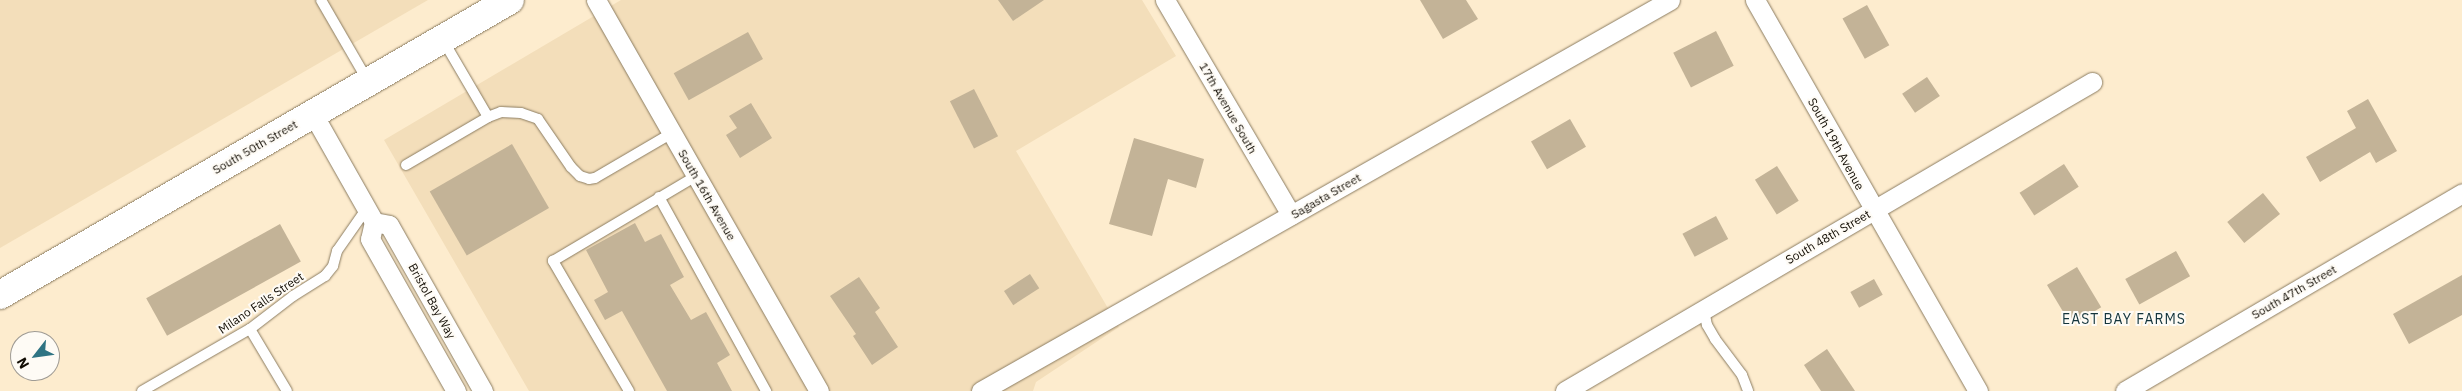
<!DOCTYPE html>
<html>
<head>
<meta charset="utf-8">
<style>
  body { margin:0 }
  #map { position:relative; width:2462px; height:391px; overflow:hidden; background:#fdecce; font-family:"IBM Plex Sans",sans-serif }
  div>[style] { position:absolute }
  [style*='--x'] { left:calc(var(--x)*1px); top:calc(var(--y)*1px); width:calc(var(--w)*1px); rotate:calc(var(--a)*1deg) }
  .built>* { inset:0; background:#f3deba }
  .building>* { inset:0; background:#c3b397; transform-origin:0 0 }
  .roads { filter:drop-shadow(0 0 1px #8b7c61) drop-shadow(0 0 1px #8b7c61) }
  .lane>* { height:10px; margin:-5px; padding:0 5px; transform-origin:5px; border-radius:5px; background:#fff }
  .street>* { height:19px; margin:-9.5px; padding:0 9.5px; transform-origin:9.5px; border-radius:9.5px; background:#fff }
  .primary>* { height:28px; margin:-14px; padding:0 14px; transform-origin:14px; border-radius:14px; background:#fff }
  span { translate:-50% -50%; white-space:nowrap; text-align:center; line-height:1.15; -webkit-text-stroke:4px #fefbf5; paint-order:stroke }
  .street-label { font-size:12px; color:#110c03 }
  .neighbourhood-label { font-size:14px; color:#14353c; letter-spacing:1px }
  .north { position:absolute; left:10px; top:331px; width:50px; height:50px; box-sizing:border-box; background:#fefbf5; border:1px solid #9f9b94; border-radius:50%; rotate:240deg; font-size:14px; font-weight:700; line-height:20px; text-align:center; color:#110c03 }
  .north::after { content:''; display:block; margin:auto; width:18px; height:22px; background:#2f7483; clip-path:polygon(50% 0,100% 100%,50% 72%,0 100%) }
</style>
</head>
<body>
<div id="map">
  <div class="built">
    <i style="clip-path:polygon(0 0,428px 0,0 248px)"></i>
    <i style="clip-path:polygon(621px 0,1142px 0,1176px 56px,1016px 151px,1119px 327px,1036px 382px,1033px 391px,529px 391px,384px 140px)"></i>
  </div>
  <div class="building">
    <i style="clip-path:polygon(998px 0,1044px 0,1013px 21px)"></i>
    <i style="clip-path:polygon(1420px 0,1466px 0,1478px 19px,1443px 39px)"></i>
    <i style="left:1867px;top:5px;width:46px;height:28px;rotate:61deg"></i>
    <i style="left:1716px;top:31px;width:39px;height:48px;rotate:63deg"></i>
    <i style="left:748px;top:32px;width:31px;height:85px;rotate:61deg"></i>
    <i style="left:1927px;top:77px;width:23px;height:30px;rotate:56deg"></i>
    <i style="left:974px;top:89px;width:53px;height:27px;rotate:63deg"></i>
    <i style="clip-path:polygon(2368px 99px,2397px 151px,2376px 163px,2370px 152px,2320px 182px,2306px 157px,2356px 128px,2347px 111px)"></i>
    <i style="clip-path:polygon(751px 103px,772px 138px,740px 158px,726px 135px,737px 128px,729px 116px)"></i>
    <i style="left:1570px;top:119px;width:32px;height:45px;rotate:60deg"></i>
    <i style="clip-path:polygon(1134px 138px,1204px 159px,1196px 188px,1168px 179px,1152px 236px,1109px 224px)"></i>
    <i style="left:512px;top:144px;width:74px;height:95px;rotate:60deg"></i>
    <i style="left:2064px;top:164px;width:27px;height:53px;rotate:57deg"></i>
    <i style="left:1777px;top:166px;width:41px;height:26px;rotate:58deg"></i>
    <i style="left:2263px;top:193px;width:27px;height:46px;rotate:51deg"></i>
    <i style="left:1716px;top:216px;width:26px;height:38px;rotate:62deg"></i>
    <i style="clip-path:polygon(635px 223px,645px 242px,661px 234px,684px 277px,670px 285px,691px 320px,706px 312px,730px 355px,717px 363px,732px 391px,667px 391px,622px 311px,605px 320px,594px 300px,608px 292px,586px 250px)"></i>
    <i style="left:280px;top:224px;width:43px;height:153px;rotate:61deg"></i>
    <i style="left:2176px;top:251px;width:29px;height:58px;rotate:61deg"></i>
    <i style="left:2077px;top:267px;width:47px;height:35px;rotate:59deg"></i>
    <i style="left:1030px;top:274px;width:17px;height:31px;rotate:57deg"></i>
    <i style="clip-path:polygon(2462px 275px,2462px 315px,2409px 344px,2393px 314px)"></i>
    <i style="clip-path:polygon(859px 277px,880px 308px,875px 312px,898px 347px,872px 365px,853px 336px,856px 334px,830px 296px)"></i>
    <i style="left:1874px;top:279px;width:18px;height:27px;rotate:61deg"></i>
    <i style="clip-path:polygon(1827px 349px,1855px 391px,1821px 391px,1804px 365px)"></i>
  </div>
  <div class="roads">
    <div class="lane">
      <i style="--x:321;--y:0;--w:94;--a:59.9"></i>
      <i style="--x:443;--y:40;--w:89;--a:59.7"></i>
      <i style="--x:406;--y:165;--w:95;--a:-30.3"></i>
      <i style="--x:488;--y:117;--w:14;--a:-21"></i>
      <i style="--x:501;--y:112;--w:20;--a:3"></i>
      <i style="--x:521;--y:113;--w:18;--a:19"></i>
      <i style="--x:538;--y:119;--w:58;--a:55.5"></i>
      <i style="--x:571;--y:167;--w:13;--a:45"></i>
      <i style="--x:580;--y:176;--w:9;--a:18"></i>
      <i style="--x:589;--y:179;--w:6;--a:-9"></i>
      <i style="--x:595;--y:178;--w:89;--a:-30.3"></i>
      <i style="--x:659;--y:197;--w:222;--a:61.1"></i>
      <i style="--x:1704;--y:310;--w:15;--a:79"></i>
      <i style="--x:1707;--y:325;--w:16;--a:60"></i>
      <i style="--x:1715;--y:339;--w:45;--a:53.1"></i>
      <i style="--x:1742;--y:375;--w:17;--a:69"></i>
      <i style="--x:250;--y:329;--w:72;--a:59.2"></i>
      <i style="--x:142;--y:391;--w:125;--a:-29.9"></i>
      <i style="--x:250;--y:329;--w:54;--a:-37.5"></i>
      <i style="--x:293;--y:296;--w:38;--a:-32"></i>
      <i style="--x:325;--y:276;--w:13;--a:-51"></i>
      <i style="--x:333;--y:266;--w:16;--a:-75"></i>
      <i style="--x:337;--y:251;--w:52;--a:-55.1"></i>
      <i style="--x:629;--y:391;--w:151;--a:-120.3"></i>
      <i style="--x:553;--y:261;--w:166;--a:-30.7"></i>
    </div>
    <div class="street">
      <i style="--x:596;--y:0;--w:450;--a:60.3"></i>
      <i style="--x:1165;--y:0;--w:249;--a:59.6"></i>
      <i style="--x:1755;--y:0;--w:450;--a:60.3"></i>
      <i style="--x:313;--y:114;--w:124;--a:60.5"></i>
      <i style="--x:374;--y:222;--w:17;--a:103"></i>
      <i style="--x:370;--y:239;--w:175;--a:60.5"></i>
      <i style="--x:374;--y:222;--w:15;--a:11"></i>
      <i style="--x:389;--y:225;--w:191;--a:60.5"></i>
      <i style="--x:981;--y:391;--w:792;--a:-29.57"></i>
      <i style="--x:1565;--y:391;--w:611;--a:-30.38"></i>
      <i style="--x:2125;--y:391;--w:391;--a:-30.4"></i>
    </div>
    <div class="primary">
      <i style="--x:0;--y:295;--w:589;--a:-30.05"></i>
    </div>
  </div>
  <div class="street-label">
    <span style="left:1228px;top:108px;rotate:60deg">17th Avenue South</span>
    <span style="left:1836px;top:144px;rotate:61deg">South 19th Avenue</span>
    <span style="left:255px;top:147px;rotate:-30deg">South 50th Street</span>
    <span style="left:707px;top:195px;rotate:60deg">South 16th Avenue</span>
    <span style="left:1326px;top:196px;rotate:-30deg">Sagasta Street</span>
    <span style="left:1828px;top:237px;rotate:-30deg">South 48th Street</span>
    <span style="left:2294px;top:292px;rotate:-30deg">South 47th Street</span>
    <span style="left:432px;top:301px;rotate:61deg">Bristol Bay Way</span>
    <span style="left:261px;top:303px;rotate:-34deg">Milano Falls Street</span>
  </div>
  <div class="neighbourhood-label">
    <span style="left:2124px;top:319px">EAST BAY FARMS</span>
  </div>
  <div class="north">N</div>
</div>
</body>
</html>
